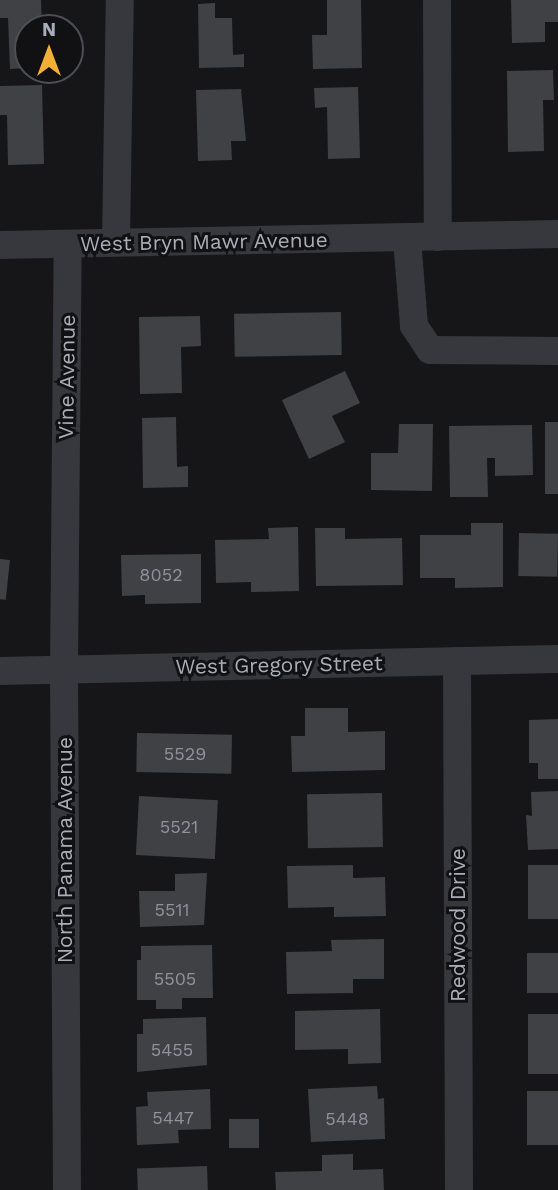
<!DOCTYPE html>
<html>
<head>
<meta charset="utf-8">
<style>
  body { margin:0 }
  #map { position:relative; width:558px; height:1190px; overflow:hidden; background:#161618; font-family:"Work Sans",sans-serif }
  div>[style] { position:absolute }
  [style*='--x'] { left:calc(var(--x)*1px); top:calc(var(--y)*1px); width:calc(var(--w)*1px); rotate:calc(var(--a)*1deg) }
  .building>* { inset:0; background:#404145; transform-origin:0 0 }
  .minor>* { height:28px; margin:-14px; padding:0 14px; transform-origin:14px; border-radius:14px; background:#37383d }
  span { translate:-50% -50%; white-space:nowrap; text-align:center; line-height:1.15; -webkit-text-stroke:6px #111113; paint-order:stroke }
  .number-label { font-size:18px; color:#8e929b }
  .number-label span { -webkit-text-stroke-width:0 }
  .street-label { font-size:21px; color:#a8adb8 }
  .north { position:absolute; left:14px; top:14px; width:70px; height:70px; box-sizing:border-box; background:#111113; border:2px solid #4d4f55; border-radius:50%; rotate:0deg; font-size:19px; font-weight:700; line-height:28px; text-align:center; color:#a8adb8 }
  .north::after { content:''; display:block; margin:auto; width:24px; height:32px; background:#f2b134; clip-path:polygon(50% 0,100% 100%,50% 72%,0 100%) }
</style>
</head>
<body>
<div id="map">
  <div class="building">
    <i style="clip-path:polygon(0 0,41px 0,42px 28px,28px 28px,28px 68px,10px 69px,8px 18px,0 18px)"></i>
    <i style="clip-path:polygon(327px 0,361px 0,362px 68px,313px 69px,312px 35px,327px 35px)"></i>
    <i style="clip-path:polygon(511px 0,558px 0,558px 22px,545px 22px,545px 42px,512px 43px)"></i>
    <i style="clip-path:polygon(215px 3px,215px 18px,232px 18px,233px 55px,244px 54px,244px 67px,199px 68px,198px 4px)"></i>
    <i style="clip-path:polygon(553px 70px,554px 100px,543px 100px,544px 151px,508px 152px,507px 71px)"></i>
    <i style="clip-path:polygon(42px 85px,44px 164px,8px 165px,7px 115px,0 115px,0 86px)"></i>
    <i style="clip-path:polygon(358px 87px,360px 158px,328px 159px,327px 107px,315px 108px,314px 88px)"></i>
    <i style="clip-path:polygon(241px 89px,246px 141px,231px 141px,232px 160px,198px 161px,196px 90px)"></i>
    <i style="left:341px;top:312px;width:43px;height:107px;rotate:89deg"></i>
    <i style="clip-path:polygon(200px 316px,201px 346px,181px 347px,182px 393px,140px 394px,139px 317px)"></i>
    <i style="clip-path:polygon(345px 371px,360px 403px,332px 416px,345px 442px,309px 459px,282px 400px)"></i>
    <i style="clip-path:polygon(176px 417px,177px 467px,188px 466px,188px 487px,143px 488px,142px 418px)"></i>
    <i style="left:545px;top:422px;width:13px;height:72px"></i>
    <i style="clip-path:polygon(399px 424px,433px 424px,432px 491px,371px 490px,371px 453px,398px 453px)"></i>
    <i style="clip-path:polygon(532px 425px,533px 475px,495px 476px,495px 458px,487px 458px,488px 497px,450px 497px,449px 426px)"></i>
    <i style="clip-path:polygon(471px 523px,503px 523px,503px 587px,455px 588px,455px 578px,420px 578px,420px 535px,471px 535px)"></i>
    <i style="clip-path:polygon(298px 527px,299px 591px,251px 592px,251px 582px,216px 583px,215px 540px,269px 539px,268px 528px)"></i>
    <i style="clip-path:polygon(315px 528px,345px 528px,345px 539px,402px 538px,403px 585px,316px 586px)"></i>
    <i style="left:519px;top:533px;width:39px;height:43px;rotate:1deg"></i>
    <i style="clip-path:polygon(201px 554px,201px 603px,145px 604px,145px 595px,122px 596px,121px 555px)"></i>
    <i style="left:0;top:559px;width:10px;height:40px;rotate:6deg"></i>
    <i style="clip-path:polygon(305px 708px,348px 708px,348px 732px,385px 731px,385px 770px,292px 772px,291px 736px,305px 736px)"></i>
    <i style="clip-path:polygon(558px 719px,558px 779px,538px 779px,538px 763px,529px 763px,529px 720px)"></i>
    <i style="left:137px;top:733px;width:95px;height:39px;rotate:1deg"></i>
    <i style="clip-path:polygon(558px 791px,558px 849px,528px 850px,526px 815px,532px 816px,531px 792px)"></i>
    <i style="left:382px;top:793px;width:54px;height:75px;rotate:89deg"></i>
    <i style="left:139px;top:796px;width:79px;height:59px;rotate:3deg"></i>
    <i style="clip-path:polygon(353px 865px,353px 878px,385px 877px,386px 916px,334px 917px,334px 907px,288px 908px,287px 866px)"></i>
    <i style="left:528px;top:865px;width:30px;height:54px"></i>
    <i style="clip-path:polygon(207px 873px,204px 925px,140px 927px,139px 891px,175px 891px,175px 874px)"></i>
    <i style="clip-path:polygon(384px 939px,384px 979px,353px 979px,353px 993px,287px 994px,286px 952px,332px 951px,331px 940px)"></i>
    <i style="clip-path:polygon(212px 945px,213px 998px,182px 998px,182px 1009px,156px 1009px,156px 1000px,137px 1000px,137px 960px,141px 960px,141px 946px)"></i>
    <i style="left:558px;top:953px;width:40px;height:31px;rotate:90deg"></i>
    <i style="clip-path:polygon(380px 1009px,381px 1063px,348px 1064px,348px 1049px,295px 1050px,295px 1011px)"></i>
    <i style="left:528px;top:1014px;width:30px;height:60px"></i>
    <i style="clip-path:polygon(206px 1017px,207px 1065px,137px 1072px,137px 1034px,143px 1034px,143px 1019px)"></i>
    <i style="clip-path:polygon(377px 1086px,378px 1099px,384px 1098px,385px 1139px,311px 1142px,308px 1089px)"></i>
    <i style="clip-path:polygon(210px 1089px,211px 1129px,178px 1130px,179px 1143px,137px 1145px,136px 1107px,148px 1106px,147px 1092px)"></i>
    <i style="left:527px;top:1091px;width:31px;height:54px"></i>
    <i style="left:229px;top:1119px;width:30px;height:29px"></i>
    <i style="clip-path:polygon(353px 1154px,353px 1170px,383px 1169px,384px 1190px,276px 1190px,275px 1172px,322px 1171px,322px 1155px)"></i>
    <i style="left:207px;top:1166px;width:24px;height:70px;rotate:88deg"></i>
  </div>
  <div class="minor">
    <i style="--x:437;--y:0;--w:237;--a:89.8"></i>
    <i style="--x:407;--y:239;--w:87;--a:85.4"></i>
    <i style="--x:414;--y:326;--w:29;--a:56"></i>
    <i style="--x:430;--y:350;--w:128;--a:0.4"></i>
    <i style="--x:116;--y:242;--w:242;--a:-89.1"></i>
    <i style="--x:0;--y:245;--w:558;--a:-1.13"></i>
    <i style="--x:457;--y:661;--w:529;--a:89.78"></i>
    <i style="--x:0;--y:671;--w:558;--a:-1.23"></i>
    <i style="--x:67;--y:1190;--w:521;--a:-90.33"></i>
    <i style="--x:64;--y:669;--w:425;--a:-89.5"></i>
  </div>
  <div class="number-label">
    <span style="left:161px;top:575px">8052</span>
    <span style="left:185px;top:754px">5529</span>
    <span style="left:179px;top:827px">5521</span>
    <span style="left:172px;top:910px">5511</span>
    <span style="left:175px;top:979px">5505</span>
    <span style="left:172px;top:1050px">5455</span>
    <span style="left:173px;top:1118px">5447</span>
    <span style="left:347px;top:1119px">5448</span>
  </div>
  <div class="street-label">
    <span style="left:204px;top:242px;rotate:-1deg">West Bryn Mawr Avenue</span>
    <span style="left:67px;top:377px;rotate:-89deg">Vine Avenue</span>
    <span style="left:279px;top:665px;rotate:-1deg">West Gregory Street</span>
    <span style="left:65px;top:850px;rotate:-90deg">North Panama Avenue</span>
    <span style="left:458px;top:925px;rotate:-90deg">Redwood Drive</span>
  </div>
  <div class="north">N</div>
</div>
</body>
</html>
